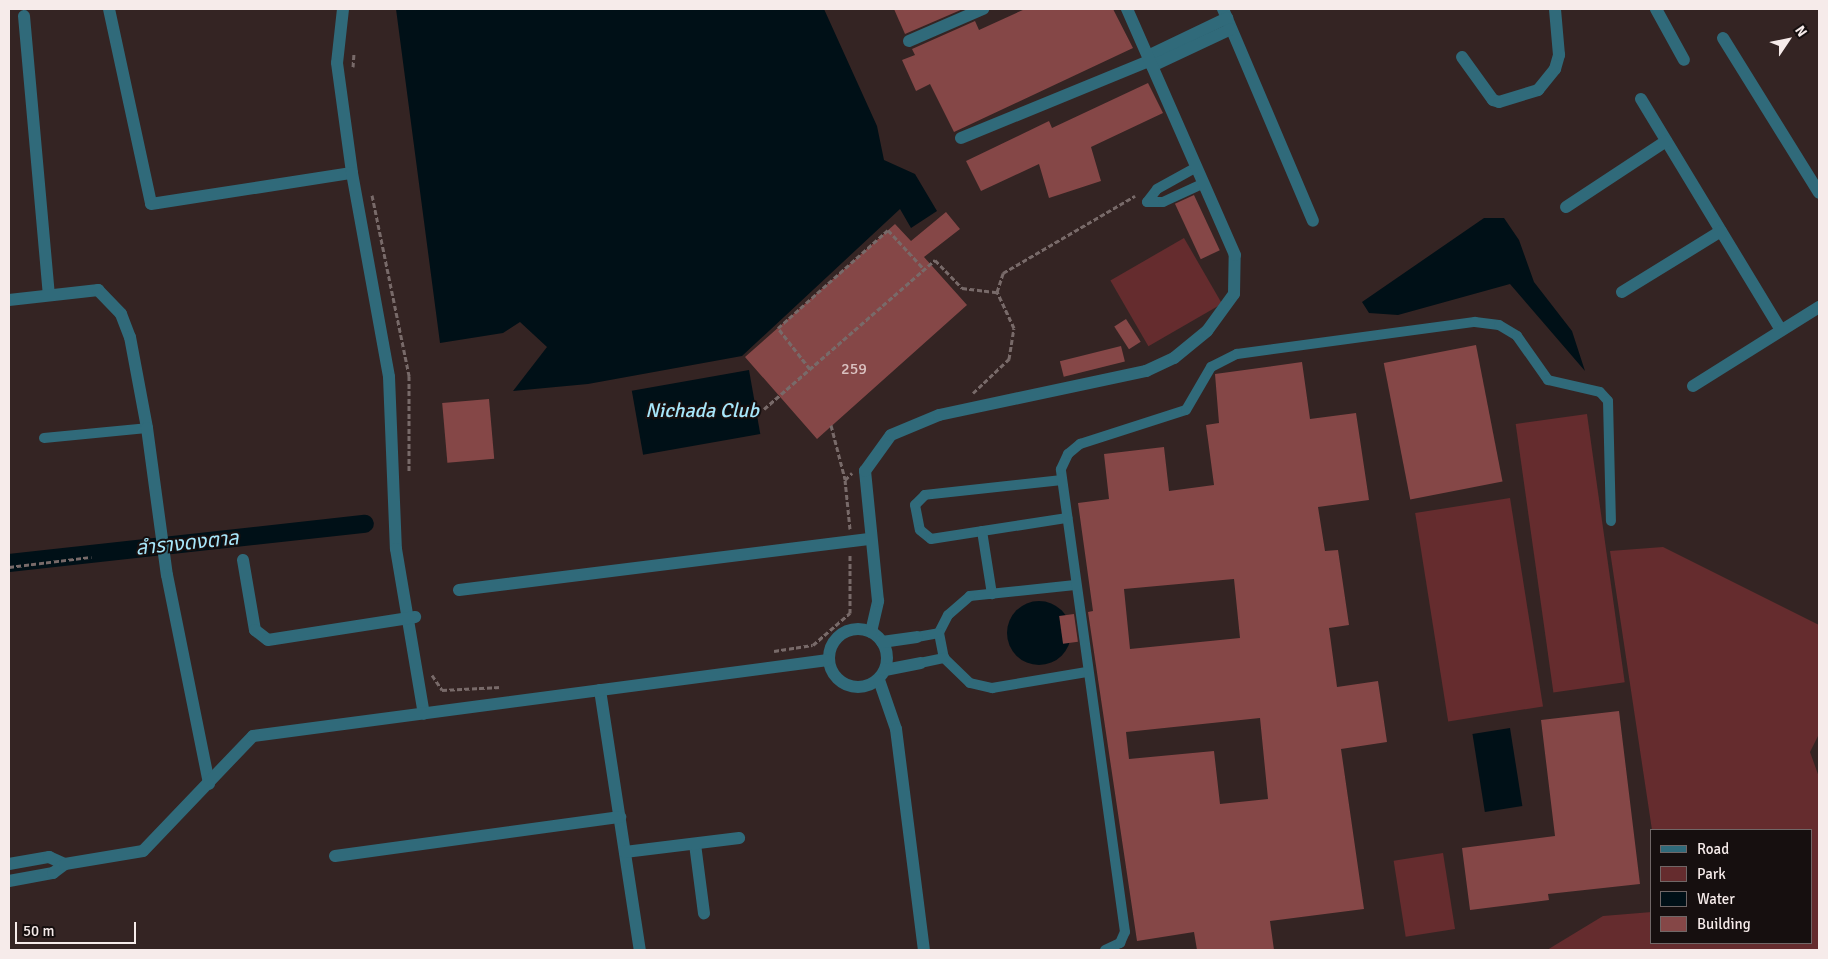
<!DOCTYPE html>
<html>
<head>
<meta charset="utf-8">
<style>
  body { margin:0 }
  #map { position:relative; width:1828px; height:959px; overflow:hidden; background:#342423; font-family:Signika,"Noto Sans Thai",sans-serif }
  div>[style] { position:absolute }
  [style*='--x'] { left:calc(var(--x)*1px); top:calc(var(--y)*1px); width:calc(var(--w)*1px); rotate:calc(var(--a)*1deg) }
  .green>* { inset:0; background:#652c2e; transform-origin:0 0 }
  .water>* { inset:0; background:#001017; transform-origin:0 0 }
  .round { border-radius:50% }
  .canal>* { height:18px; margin:-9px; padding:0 9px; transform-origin:9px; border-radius:9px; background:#001017 }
  .building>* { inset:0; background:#854747; transform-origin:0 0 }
  .path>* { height:3px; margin-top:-1.5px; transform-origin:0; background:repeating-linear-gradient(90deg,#786a69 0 5px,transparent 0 7.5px) }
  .lane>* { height:10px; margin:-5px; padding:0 5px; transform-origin:5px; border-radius:5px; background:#306a7a }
  .street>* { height:12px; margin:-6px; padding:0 6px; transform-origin:6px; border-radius:6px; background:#306a7a }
  .street>.ring { margin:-6px; padding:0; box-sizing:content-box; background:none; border:12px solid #306a7a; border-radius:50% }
  span { translate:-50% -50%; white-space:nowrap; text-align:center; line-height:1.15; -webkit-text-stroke:4px #160f0f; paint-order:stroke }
  .number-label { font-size:16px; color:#dac2c1 }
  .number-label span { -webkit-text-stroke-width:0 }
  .water-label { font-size:20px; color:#a7e6fa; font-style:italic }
  .frame { position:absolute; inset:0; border:10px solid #f6ebea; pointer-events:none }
  .legend { position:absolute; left:1650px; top:829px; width:162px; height:115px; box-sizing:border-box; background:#160f0f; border:1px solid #706767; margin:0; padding:6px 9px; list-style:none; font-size:15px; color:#f6ebea }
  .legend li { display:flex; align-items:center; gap:10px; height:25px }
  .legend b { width:25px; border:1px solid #706767 }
  .north { position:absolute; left:1763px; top:15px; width:50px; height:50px; -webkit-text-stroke:4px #160f0f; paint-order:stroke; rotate:56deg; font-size:14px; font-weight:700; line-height:20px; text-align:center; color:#f6ebea }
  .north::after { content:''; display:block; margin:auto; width:18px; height:22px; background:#f6ebea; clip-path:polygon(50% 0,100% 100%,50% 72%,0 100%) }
  .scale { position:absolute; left:15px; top:922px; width:121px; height:22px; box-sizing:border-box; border:2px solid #f6ebea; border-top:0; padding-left:6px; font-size:15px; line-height:18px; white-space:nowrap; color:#f6ebea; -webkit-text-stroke:4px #160f0f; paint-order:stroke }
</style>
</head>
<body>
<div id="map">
  <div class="green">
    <i style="left:1184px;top:238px;width:76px;height:85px;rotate:60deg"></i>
    <i style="left:1587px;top:414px;width:271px;height:72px;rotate:82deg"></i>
    <i style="left:1510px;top:498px;width:211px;height:96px;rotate:81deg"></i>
    <i style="clip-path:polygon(1663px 547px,1819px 625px,1819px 734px,1810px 752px,1819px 777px,1819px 950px,1547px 950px,1603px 916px,1652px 912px,1652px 943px,1812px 943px,1812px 830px,1652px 830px,1610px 551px)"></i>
    <i style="left:1443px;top:853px;width:77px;height:50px;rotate:81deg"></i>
  </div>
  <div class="water">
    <i style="clip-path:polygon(396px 9px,824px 9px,877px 126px,884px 160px,915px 174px,937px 211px,911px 228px,900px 209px,742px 356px,588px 384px,513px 391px,547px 347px,520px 322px,503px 333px,440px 343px)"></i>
    <i style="clip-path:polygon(1484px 218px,1504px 218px,1519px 240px,1534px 282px,1572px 331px,1585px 371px,1510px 284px,1398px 315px,1369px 313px,1362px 302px)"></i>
    <i style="left:749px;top:370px;width:65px;height:119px;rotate:80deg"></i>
    <i class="round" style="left:1007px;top:601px;width:64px;height:64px"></i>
    <i style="left:1510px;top:728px;width:79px;height:38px;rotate:81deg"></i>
  </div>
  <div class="canal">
    <i style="--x:9;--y:563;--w:358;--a:-6.3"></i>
  </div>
  <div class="building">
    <i style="clip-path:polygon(894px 9px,963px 9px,905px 34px)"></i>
    <i style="clip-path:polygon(1025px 9px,1113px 9px,1133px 48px,954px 132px,930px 84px,916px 91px,902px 60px,915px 55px,912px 49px,975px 21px,979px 30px)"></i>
    <i style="clip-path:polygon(1148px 83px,1163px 113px,1091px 147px,1101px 181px,1049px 198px,1039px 164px,981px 191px,966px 161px,1049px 121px,1052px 128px)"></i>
    <i style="left:1194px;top:195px;width:61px;height:21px;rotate:65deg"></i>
    <i style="clip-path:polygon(946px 212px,960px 229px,924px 257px,967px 305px,817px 439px,745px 357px,895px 224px,911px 241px)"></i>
    <i style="left:1126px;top:319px;width:27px;height:14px;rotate:57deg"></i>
    <i style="left:1476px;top:345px;width:139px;height:94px;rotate:79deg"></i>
    <i style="left:1121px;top:346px;width:16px;height:63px;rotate:76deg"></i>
    <i style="clip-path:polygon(evenodd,1302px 362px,1310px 419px,1356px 413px,1369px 500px,1318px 507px,1325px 551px,1338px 550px,1349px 625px,1329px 628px,1337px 687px,1378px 681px,1387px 742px,1341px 749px,1364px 909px,1270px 921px,1274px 950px,1197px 950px,1194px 932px,1137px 941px,1088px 612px,1093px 611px,1078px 503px,1109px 499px,1104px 454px,1164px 447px,1169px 491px,1214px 485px,1206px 425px,1219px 423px,1215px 374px,1302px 362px,1234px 579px,1240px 638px,1130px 649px,1124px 589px,1234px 579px,1302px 362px,1260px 718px,1268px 799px,1220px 804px,1214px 751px,1129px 759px,1126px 732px,1260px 718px)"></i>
    <i style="left:489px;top:399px;width:60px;height:47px;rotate:85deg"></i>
    <i style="left:1074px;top:614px;width:28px;height:15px;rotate:82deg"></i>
    <i style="clip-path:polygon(1619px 711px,1640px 884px,1548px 894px,1549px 900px,1470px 910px,1462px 848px,1555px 836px,1541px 720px)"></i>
  </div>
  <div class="path">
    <i style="--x:353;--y:67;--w:13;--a:-86"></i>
    <i style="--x:372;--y:195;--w:185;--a:78.4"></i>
    <i style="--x:409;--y:376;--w:96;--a:90"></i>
    <i style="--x:810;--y:369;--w:52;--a:-128"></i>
    <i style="--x:778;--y:328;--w:147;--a:-41.7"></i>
    <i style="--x:888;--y:230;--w:53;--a:47.3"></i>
    <i style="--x:973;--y:393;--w:50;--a:-43.4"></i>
    <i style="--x:1009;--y:359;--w:31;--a:-81"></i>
    <i style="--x:1014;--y:328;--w:40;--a:-115"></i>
    <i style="--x:997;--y:292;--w:20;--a:-72"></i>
    <i style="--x:1003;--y:273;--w:153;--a:-30.3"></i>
    <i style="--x:764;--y:409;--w:227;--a:-41.1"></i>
    <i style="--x:935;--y:260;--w:39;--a:46"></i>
    <i style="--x:962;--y:288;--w:35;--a:7"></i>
    <i style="--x:831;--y:425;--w:56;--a:75.5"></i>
    <i style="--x:850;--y:529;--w:49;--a:-95.8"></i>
    <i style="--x:845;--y:480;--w:10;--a:-45"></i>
    <i style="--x:9;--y:567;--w:83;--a:-7"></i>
    <i style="--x:774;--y:651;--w:39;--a:-9"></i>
    <i style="--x:813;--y:645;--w:49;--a:-40.9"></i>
    <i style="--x:850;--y:613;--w:58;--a:-90"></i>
    <i style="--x:432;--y:675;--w:18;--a:56"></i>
    <i style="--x:442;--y:690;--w:59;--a:-2.9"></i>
  </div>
  <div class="lane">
    <i style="--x:1147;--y:202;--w:16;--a:-52"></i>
    <i style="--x:1157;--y:189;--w:43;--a:-28.9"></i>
    <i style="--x:1147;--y:202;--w:16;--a:0"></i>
    <i style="--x:1163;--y:202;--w:43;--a:-24.8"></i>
    <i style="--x:44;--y:438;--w:103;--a:-5.5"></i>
    <i style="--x:1062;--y:480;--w:138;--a:173.8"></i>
    <i style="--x:925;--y:495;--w:14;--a:135"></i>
    <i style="--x:915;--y:505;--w:25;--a:79"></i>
    <i style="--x:920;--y:530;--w:14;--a:39"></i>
    <i style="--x:931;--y:539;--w:138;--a:-8.8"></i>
    <i style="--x:982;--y:531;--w:64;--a:81"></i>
    <i style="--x:1075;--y:585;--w:106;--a:174"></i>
    <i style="--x:970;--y:596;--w:29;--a:139"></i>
    <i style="--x:948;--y:615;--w:20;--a:117"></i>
    <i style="--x:939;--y:633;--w:25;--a:79"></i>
    <i style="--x:944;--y:658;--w:36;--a:44"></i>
    <i style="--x:970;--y:683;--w:23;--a:13"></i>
    <i style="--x:992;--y:688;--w:96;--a:-9.6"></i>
    <i style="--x:917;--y:637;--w:22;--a:-10"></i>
    <i style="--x:920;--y:663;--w:25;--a:-12"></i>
    <i style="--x:1105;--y:950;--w:17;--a:-25"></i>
    <i style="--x:1120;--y:943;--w:12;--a:-66"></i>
    <i style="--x:1125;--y:932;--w:467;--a:-97.9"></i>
    <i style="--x:1061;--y:469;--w:17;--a:-65"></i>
    <i style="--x:1068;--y:454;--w:16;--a:-40"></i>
    <i style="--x:1080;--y:444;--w:111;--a:-17.8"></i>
    <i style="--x:1186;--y:410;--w:50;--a:-59.8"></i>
    <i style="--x:1211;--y:367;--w:29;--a:-27"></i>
    <i style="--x:1237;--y:354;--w:240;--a:-7.7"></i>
    <i style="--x:1475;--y:322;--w:24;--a:7"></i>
    <i style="--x:1499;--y:325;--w:21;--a:31"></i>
    <i style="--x:1517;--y:336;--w:54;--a:54.8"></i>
    <i style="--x:1548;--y:380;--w:53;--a:13"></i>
    <i style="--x:1600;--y:392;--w:12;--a:48"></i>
    <i style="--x:1608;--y:401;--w:120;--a:88.6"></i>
  </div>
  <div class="street">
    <i style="--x:109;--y:9;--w:199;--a:77.8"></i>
    <i style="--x:151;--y:204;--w:203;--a:-8.8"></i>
    <i style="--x:343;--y:9;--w:54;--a:96.3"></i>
    <i style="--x:337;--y:63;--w:111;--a:82.2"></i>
    <i style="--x:352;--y:173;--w:207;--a:79.7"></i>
    <i style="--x:389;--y:377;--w:172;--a:87.7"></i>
    <i style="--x:396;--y:549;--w:167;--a:80.4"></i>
    <i style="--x:1223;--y:9;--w:230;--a:67"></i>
    <i style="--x:1656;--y:9;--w:58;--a:61.2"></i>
    <i style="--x:24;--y:16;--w:280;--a:84.9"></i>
    <i style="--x:1723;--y:38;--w:182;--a:58.2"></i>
    <i style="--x:909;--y:41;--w:81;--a:-23.4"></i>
    <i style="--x:1148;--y:56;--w:88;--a:-25.7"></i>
    <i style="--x:1462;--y:57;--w:53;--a:54.2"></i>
    <i style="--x:1493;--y:100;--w:6;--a:18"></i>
    <i style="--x:1499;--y:102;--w:41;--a:-17.1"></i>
    <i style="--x:1538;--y:90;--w:27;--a:-51"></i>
    <i style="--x:1555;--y:69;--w:15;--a:-74"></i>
    <i style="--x:1559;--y:55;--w:46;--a:-95"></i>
    <i style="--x:1152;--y:66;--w:87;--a:-25.1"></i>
    <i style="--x:1641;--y:99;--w:270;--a:58.8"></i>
    <i style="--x:961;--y:138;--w:203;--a:-22.3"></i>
    <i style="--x:1566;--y:207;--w:120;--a:-33.4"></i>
    <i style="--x:1622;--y:292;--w:116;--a:-31.6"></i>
    <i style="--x:9;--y:300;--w:90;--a:-6.4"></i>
    <i style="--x:98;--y:290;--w:33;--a:46"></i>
    <i style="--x:121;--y:314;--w:25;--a:69"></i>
    <i style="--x:130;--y:337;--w:93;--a:79.4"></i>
    <i style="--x:147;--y:428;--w:148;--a:82.3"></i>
    <i style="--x:167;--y:575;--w:213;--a:78.6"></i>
    <i style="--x:1693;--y:386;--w:149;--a:-32.1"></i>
    <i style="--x:243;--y:560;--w:71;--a:80.3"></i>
    <i style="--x:255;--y:630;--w:16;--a:38"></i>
    <i style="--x:268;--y:640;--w:149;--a:-8.9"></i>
    <i style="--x:459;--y:590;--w:415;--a:-7.1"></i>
    <i class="ring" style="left:829px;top:629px;width:46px;height:46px"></i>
    <i style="--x:871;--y:632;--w:32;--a:-77"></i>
    <i style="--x:878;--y:601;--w:131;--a:-95.7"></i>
    <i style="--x:865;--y:471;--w:44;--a:-54.2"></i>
    <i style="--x:891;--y:435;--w:52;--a:-22.6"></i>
    <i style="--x:939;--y:415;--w:212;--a:-12"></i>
    <i style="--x:1146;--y:371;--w:31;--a:-25"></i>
    <i style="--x:1174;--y:358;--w:43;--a:-39.3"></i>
    <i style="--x:1207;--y:331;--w:46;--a:-53.9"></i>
    <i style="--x:1234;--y:294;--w:39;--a:-89"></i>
    <i style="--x:1235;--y:255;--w:269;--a:-113.7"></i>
    <i style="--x:882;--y:642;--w:35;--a:-8"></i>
    <i style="--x:885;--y:670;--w:36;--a:-11"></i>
    <i style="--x:879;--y:680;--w:52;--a:70.9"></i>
    <i style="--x:896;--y:729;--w:223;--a:82.8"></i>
    <i style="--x:600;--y:690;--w:263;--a:81.3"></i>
    <i style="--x:695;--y:844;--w:70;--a:82.6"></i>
    <i style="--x:625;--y:852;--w:115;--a:-7"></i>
    <i style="--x:335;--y:856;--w:288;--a:-7.8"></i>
    <i style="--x:9;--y:864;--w:41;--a:-9.9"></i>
    <i style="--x:49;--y:857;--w:17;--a:24"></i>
    <i style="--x:9;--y:881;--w:45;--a:-10.3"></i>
    <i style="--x:53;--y:873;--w:15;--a:-37"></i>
    <i style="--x:65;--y:864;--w:79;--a:-9.5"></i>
    <i style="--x:143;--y:851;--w:159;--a:-46.3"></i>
    <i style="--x:253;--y:736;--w:580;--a:-7.53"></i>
  </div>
  <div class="number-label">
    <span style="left:854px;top:369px">259</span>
  </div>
  <div class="water-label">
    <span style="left:702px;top:410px">Nichada Club</span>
    <span style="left:187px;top:543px;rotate:-6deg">ลำรางดงตาล</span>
  </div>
  <div class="frame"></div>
  <ul class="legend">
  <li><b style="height:6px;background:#306a7a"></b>Road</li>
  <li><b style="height:14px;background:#652c2e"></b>Park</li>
  <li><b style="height:14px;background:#001017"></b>Water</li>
  <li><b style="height:14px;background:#854747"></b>Building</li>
  </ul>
  <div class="north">N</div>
  <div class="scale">50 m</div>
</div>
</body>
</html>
